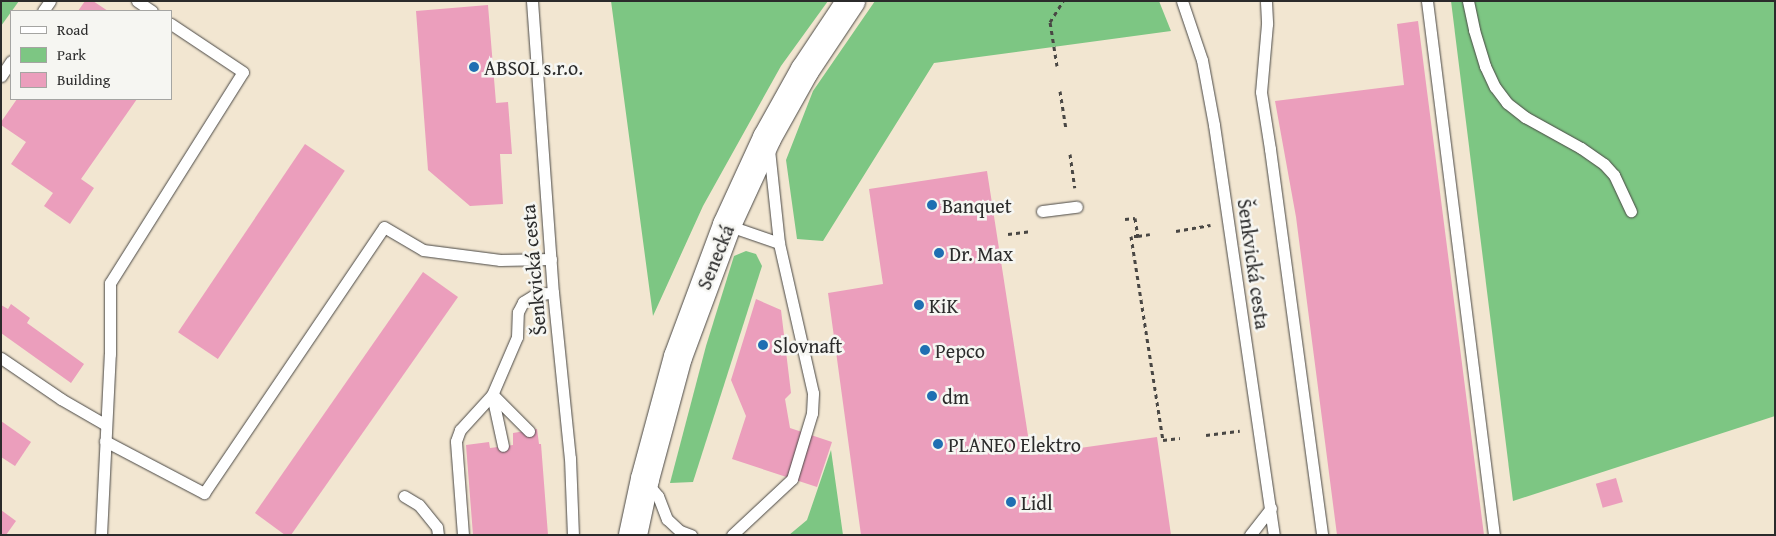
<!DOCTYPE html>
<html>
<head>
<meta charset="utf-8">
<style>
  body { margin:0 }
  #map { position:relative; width:1776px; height:536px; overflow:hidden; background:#f2e6d1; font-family:"Gentium Book Plus",serif }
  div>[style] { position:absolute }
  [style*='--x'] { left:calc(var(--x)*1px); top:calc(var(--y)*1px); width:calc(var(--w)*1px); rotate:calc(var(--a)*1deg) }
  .green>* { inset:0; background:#7dc683 }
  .building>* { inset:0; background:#eb9ebc; transform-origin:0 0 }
  .path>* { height:3px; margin-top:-1.5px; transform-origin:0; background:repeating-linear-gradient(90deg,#494744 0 4px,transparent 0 8px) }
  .roads { filter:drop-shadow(0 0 1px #494744) drop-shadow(0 0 1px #494744) }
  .service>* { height:11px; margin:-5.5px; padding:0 5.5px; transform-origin:5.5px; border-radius:5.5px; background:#fff }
  .secondary>* { height:28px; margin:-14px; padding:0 14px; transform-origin:14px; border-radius:14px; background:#fff }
  .dots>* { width:14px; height:14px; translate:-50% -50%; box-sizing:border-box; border:2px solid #f6f6f2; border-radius:50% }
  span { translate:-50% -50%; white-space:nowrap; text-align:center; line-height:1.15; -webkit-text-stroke:5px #f6f6f2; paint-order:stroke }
  .poi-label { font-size:20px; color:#2b2b2b }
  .left { translate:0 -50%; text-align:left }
  .street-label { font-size:20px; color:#2b2b2b }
  .frame { position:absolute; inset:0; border:2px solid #2b2b2b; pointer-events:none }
  .legend { position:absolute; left:10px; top:10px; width:162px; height:90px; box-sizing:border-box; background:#f6f6f2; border:1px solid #a5a5a2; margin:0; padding:6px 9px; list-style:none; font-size:15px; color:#2b2b2b }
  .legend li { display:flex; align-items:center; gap:10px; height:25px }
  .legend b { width:25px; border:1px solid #a5a5a2 }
</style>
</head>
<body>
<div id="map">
  <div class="green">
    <i style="clip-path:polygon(1px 1px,19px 1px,1px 26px)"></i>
    <i style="clip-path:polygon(611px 1px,828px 1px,781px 66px,703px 206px,653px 316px)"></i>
    <i style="clip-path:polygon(875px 1px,1159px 1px,1171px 31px,934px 63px,823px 241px,797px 239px,786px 160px,813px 91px)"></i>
    <i style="clip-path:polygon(1451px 1px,1775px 1px,1775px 416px,1513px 501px)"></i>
    <i style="clip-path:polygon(746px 251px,756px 254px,762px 266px,693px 482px,670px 483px,706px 346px,734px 256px)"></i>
    <i style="clip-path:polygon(831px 450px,843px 535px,789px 535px,807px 520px)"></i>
  </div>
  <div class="building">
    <i style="clip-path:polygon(85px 1px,93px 1px,108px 11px,78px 11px)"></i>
    <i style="clip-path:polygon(488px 5px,496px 103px,508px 102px,512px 154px,500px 154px,503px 204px,470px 206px,428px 170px,416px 11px)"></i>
    <i style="clip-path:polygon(1418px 21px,1484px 535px,1337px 535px,1296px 217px,1275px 101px,1404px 85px,1397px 24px)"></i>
    <i style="clip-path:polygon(17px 99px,137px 99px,81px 179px,94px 188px,70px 224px,44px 206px,53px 193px,11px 164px,26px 142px,1px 125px,1px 122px)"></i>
    <i style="left:305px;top:144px;width:48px;height:227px;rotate:34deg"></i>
    <i style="clip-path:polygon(987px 171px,1031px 455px,1157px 437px,1171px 535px,861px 535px,828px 293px,883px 284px,869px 189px)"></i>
    <i style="clip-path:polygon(423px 272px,458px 297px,291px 535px,285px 535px,255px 513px)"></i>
    <i style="clip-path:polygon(756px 299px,781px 310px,791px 393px,785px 399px,790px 428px,832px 442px,817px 487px,732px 459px,746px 416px,731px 380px)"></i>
    <i style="clip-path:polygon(11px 304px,30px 318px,27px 323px,84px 364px,71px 383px,1px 333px,1px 305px,8px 309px)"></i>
    <i style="clip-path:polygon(1px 421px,31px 442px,15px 466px,1px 457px)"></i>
    <i style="clip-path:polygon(537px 429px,539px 444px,541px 444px,548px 535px,473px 535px,466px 445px,489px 442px,490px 448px,513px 445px,513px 433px)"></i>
    <i style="left:1616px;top:478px;width:25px;height:21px;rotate:74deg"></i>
    <i style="clip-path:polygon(1px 510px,16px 521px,6px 535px,1px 535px)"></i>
  </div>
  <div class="path">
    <i style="--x:1057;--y:66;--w:45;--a:-99"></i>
    <i style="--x:1050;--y:22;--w:25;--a:-58"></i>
    <i style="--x:1060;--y:91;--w:39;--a:81"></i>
    <i style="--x:1070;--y:154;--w:34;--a:82"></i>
    <i style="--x:1125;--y:219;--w:10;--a:-6"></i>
    <i style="--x:1135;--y:218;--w:18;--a:81"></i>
    <i style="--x:1138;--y:236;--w:12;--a:-9"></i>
    <i style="--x:1176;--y:231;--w:35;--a:-10"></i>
    <i style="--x:1008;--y:234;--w:24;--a:-7"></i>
    <i style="--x:1138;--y:236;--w:7;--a:180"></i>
    <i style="--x:1131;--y:236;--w:206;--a:81.1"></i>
    <i style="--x:1163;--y:440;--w:17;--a:-7"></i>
    <i style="--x:1206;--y:435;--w:34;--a:-7"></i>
  </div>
  <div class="roads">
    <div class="service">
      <i style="--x:137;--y:1;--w:18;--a:34"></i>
      <i style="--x:532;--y:1;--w:292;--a:85.9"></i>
      <i style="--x:553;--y:292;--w:167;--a:84.2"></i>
      <i style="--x:570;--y:458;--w:77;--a:87.8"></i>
      <i style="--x:1182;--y:1;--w:62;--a:71.3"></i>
      <i style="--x:1202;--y:60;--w:66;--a:79.5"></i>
      <i style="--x:1214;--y:125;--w:414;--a:81.7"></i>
      <i style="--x:1427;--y:1;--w:538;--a:82.85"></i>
      <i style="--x:1468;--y:1;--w:30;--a:78"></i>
      <i style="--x:1474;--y:30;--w:38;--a:73"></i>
      <i style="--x:1485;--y:66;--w:23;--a:65"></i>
      <i style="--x:1495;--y:87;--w:20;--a:53"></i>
      <i style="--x:1507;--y:103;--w:23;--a:38"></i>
      <i style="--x:1525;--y:117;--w:64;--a:29"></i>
      <i style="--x:1581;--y:148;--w:28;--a:35"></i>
      <i style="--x:1604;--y:164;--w:15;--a:48"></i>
      <i style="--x:1614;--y:175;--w:40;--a:65"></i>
      <i style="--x:1266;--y:2;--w:22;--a:87"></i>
      <i style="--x:1267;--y:24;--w:68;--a:95"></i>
      <i style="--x:1261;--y:92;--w:58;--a:81"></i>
      <i style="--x:1270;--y:149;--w:389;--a:82.3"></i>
      <i style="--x:43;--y:11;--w:12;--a:-55"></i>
      <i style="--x:1;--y:76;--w:18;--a:-56"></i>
      <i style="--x:1042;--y:211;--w:35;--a:-7"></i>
      <i style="--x:727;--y:225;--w:55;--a:19.1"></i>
      <i style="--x:1;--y:358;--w:73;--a:34.3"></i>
      <i style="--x:61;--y:399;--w:52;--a:30"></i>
      <i style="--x:492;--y:395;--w:52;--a:77.8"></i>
      <i style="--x:493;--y:395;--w:51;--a:45"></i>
      <i style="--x:105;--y:441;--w:112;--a:27.7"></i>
      <i style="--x:204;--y:493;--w:321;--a:-55.9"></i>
      <i style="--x:384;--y:227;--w:45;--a:30.5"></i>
      <i style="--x:423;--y:250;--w:78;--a:7.4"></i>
      <i style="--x:500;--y:260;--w:51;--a:-1.1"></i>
      <i style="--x:647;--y:483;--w:17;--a:50"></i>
      <i style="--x:658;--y:496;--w:25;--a:69"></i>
      <i style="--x:667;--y:519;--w:18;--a:43"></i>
      <i style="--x:680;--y:531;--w:12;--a:20"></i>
      <i style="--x:404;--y:496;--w:17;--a:31"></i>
      <i style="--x:419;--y:505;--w:28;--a:51"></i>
      <i style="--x:437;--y:527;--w:8;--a:83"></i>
      <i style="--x:101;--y:535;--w:181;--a:-87.2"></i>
      <i style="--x:110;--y:354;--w:71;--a:-90"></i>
      <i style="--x:110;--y:283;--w:249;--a:-57.8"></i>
      <i style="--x:243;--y:72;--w:87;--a:-146.3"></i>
      <i style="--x:463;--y:535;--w:94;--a:-94.3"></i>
      <i style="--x:456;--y:441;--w:12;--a:-70"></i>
      <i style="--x:460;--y:430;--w:47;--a:-47.6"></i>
      <i style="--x:492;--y:395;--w:63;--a:-66.7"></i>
      <i style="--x:517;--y:337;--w:25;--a:-88"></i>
      <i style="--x:518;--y:312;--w:11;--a:-63"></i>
      <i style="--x:523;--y:302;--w:12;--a:-31"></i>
      <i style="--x:533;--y:296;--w:20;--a:-11"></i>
      <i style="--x:732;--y:535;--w:82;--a:-43"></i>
      <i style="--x:792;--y:479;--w:69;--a:-73.1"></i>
      <i style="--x:812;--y:413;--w:20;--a:-87"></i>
      <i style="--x:813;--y:393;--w:154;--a:-102.8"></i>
      <i style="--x:779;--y:243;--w:95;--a:-96.1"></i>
      <i style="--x:1250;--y:535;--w:34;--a:-52"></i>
    </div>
    <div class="secondary">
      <i style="--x:633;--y:535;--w:57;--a:-77.9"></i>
      <i style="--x:645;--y:479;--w:126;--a:-74.9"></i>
      <i style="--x:678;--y:357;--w:141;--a:-69.6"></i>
      <i style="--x:727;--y:225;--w:96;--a:-65.3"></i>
      <i style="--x:767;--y:138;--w:78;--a:-60.8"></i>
      <i style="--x:805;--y:70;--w:83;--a:-56.3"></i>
    </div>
  </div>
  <div class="dots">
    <i style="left:474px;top:67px;background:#1f6fb2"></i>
    <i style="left:932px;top:205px;background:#1f6fb2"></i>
    <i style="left:939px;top:253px;background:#1f6fb2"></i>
    <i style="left:919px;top:305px;background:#1f6fb2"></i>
    <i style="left:763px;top:345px;background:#1f6fb2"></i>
    <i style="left:925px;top:350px;background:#1f6fb2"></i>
    <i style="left:932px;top:396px;background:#1f6fb2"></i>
    <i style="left:938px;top:444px;background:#1f6fb2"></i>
    <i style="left:1011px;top:502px;background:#1f6fb2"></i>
  </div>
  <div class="poi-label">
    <span class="left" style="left:484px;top:67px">ABSOL s.r.o.</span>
    <span class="left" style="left:942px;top:205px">Banquet</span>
    <span class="left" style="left:949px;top:253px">Dr. Max</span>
    <span class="left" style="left:929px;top:305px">KiK</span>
    <span class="left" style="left:773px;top:345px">Slovnaft</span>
    <span class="left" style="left:935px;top:350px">Pepco</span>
    <span class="left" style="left:942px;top:396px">dm</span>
    <span class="left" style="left:948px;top:444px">PLANEO Elektro</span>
    <span class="left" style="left:1021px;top:502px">Lidl</span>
  </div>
  <div class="street-label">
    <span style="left:715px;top:257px;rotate:-68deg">Senecká</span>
    <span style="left:1254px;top:264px;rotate:82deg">Šenkvická cesta</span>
    <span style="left:533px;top:270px;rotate:-95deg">Šenkvická cesta</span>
  </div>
  <div class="frame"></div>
  <ul class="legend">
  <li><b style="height:6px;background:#fff"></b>Road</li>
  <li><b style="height:14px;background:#7dc683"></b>Park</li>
  <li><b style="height:14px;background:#eb9ebc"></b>Building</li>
  </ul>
</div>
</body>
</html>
